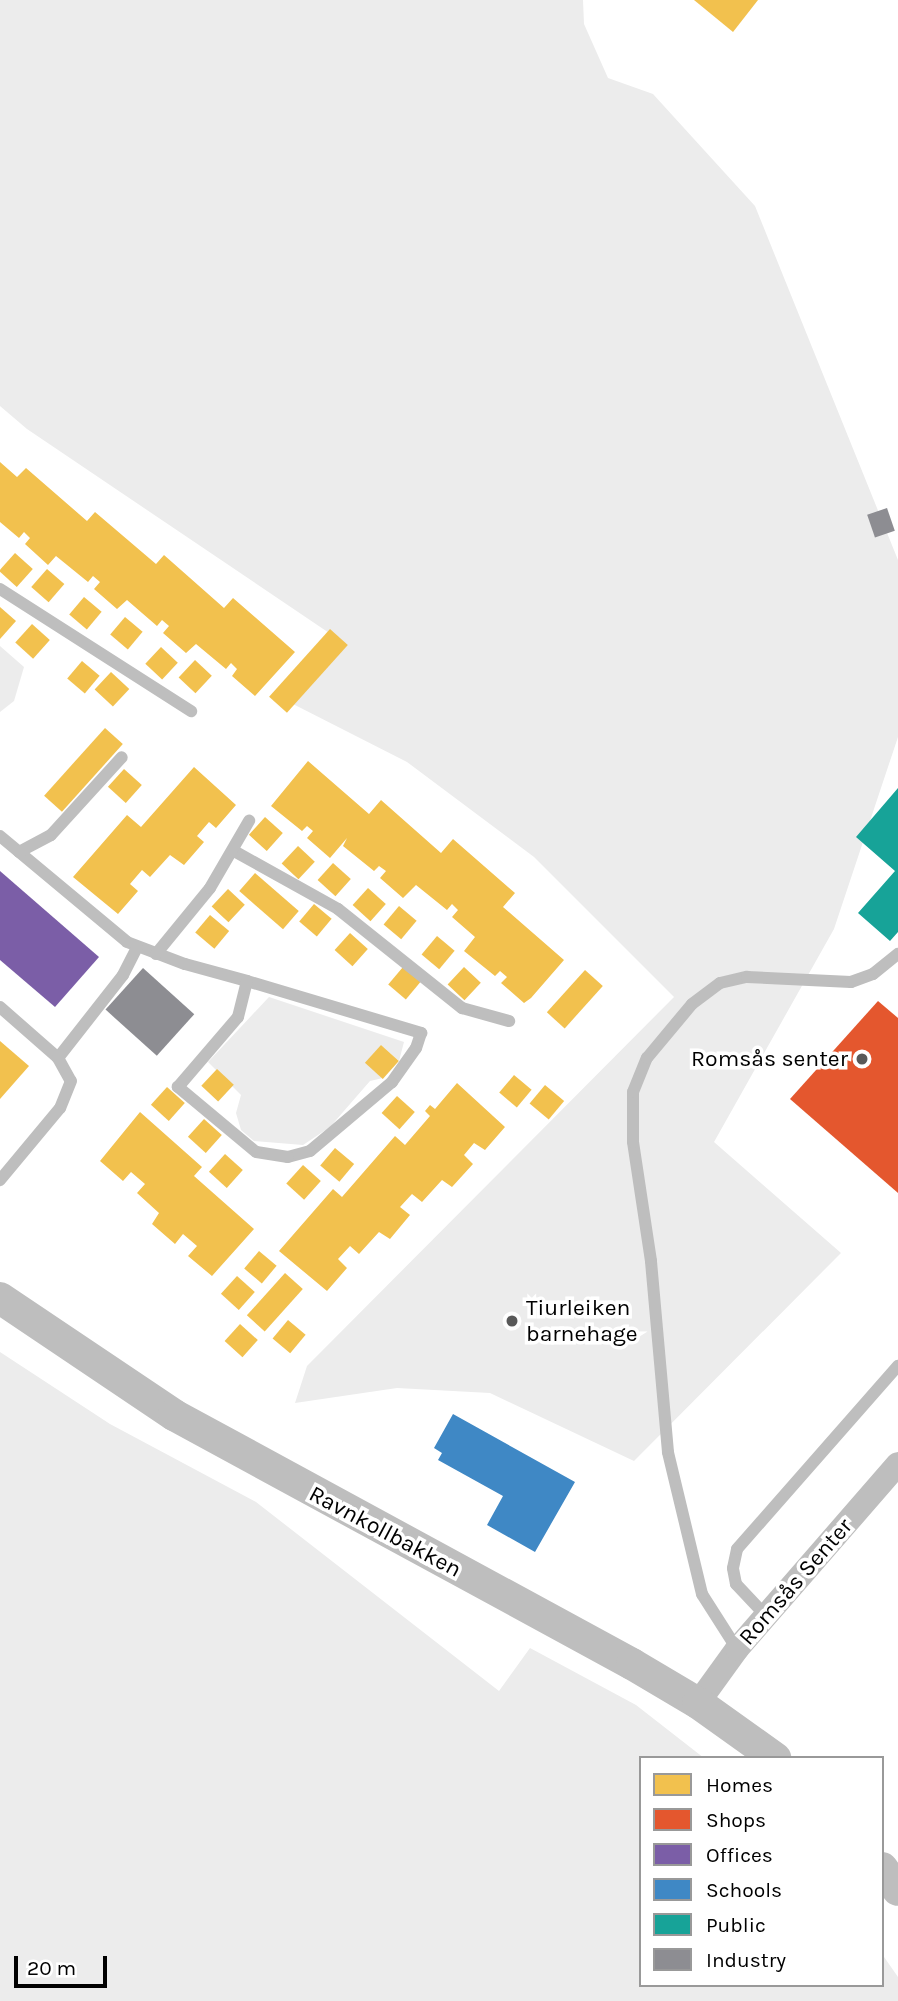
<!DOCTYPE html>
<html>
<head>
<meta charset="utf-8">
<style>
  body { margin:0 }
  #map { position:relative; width:898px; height:2001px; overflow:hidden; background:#fff; font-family:Karla,sans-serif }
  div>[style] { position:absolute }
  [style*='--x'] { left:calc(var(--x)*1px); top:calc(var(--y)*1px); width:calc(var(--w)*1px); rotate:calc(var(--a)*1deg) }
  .green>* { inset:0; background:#ececec }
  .homes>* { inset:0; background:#f2c14e; transform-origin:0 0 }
  .shops>* { inset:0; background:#e4572e }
  .offices>* { inset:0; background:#7b5ea7 }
  .schools>* { inset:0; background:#3f88c5 }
  .public>* { inset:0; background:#17a398 }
  .industry>* { inset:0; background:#8d8d92; transform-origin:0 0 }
  .service>* { height:12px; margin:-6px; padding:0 6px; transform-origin:6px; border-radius:6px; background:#bebebe }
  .minor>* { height:24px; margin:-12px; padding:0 12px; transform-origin:12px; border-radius:12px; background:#bebebe }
  .tertiary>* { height:32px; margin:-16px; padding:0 16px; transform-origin:16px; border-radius:16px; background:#bebebe }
  .dots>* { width:19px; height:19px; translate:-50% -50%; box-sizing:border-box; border:4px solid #fff; border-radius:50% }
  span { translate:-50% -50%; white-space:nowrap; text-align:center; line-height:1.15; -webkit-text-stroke:7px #fff; paint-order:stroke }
  .poi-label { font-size:23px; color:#000 }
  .right { translate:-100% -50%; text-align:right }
  .left { translate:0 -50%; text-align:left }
  .street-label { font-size:23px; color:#000 }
  .legend { position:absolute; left:639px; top:1756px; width:245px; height:231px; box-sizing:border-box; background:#fff; border:2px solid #999; margin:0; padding:9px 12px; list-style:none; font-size:21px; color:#000 }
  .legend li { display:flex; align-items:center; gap:14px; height:35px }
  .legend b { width:35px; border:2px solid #999 }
  .scale { position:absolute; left:14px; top:1956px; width:93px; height:32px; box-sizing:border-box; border:4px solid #000; border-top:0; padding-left:9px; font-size:21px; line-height:24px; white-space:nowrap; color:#000; -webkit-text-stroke:5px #fff; paint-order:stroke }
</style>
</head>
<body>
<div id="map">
  <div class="green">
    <i style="clip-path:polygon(0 0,583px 0,584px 24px,608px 78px,653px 94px,755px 206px,898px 560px,898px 737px,834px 929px,714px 1142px,841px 1253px,634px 1461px,490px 1393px,397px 1388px,295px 1403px,307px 1366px,674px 997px,534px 857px,407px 762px,291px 703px,341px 641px,27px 429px,0 406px)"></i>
    <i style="clip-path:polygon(0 646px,24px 667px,14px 701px,0 712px)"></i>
    <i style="clip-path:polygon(269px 997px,404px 1042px,399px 1061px,381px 1045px,383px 1078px,370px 1081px,330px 1127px,303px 1145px,254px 1141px,241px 1130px,236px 1113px,241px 1095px,208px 1062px)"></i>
    <i style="clip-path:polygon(0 1352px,110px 1424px,256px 1502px,499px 1691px,530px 1648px,636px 1705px,704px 1758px,641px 1758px,641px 1985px,882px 1985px,882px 1954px,898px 1977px,898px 2001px,0 2001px)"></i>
  </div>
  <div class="homes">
    <i style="clip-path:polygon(694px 0,758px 0,733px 32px)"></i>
    <i style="clip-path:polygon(0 462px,17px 477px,26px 468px,87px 521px,95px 512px,156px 564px,164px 555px,224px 608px,233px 598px,295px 652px,255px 696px,232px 676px,237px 669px,231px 663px,226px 669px,196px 644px,186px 653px,163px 633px,169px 626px,162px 620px,157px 626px,127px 600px,117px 609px,94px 589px,100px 582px,93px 576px,88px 582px,56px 556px,48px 565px,25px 544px,30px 538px,24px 532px,19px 538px,0 522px)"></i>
    <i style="left:15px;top:553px;width:24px;height:24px;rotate:42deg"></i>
    <i style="left:47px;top:569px;width:23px;height:24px;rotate:41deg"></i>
    <i style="left:84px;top:597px;width:23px;height:23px;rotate:40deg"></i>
    <i style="clip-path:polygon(0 607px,16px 621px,0 639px)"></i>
    <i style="left:125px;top:617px;width:23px;height:23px;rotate:40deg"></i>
    <i style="left:32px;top:624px;width:24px;height:25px;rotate:42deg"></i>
    <i style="left:330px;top:629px;width:24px;height:91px;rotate:42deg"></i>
    <i style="left:161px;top:647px;width:23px;height:23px;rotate:43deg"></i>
    <i style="left:195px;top:660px;width:23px;height:24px;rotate:43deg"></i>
    <i style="left:82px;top:661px;width:23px;height:23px;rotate:40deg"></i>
    <i style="left:111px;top:672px;width:25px;height:24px;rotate:43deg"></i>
    <i style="left:105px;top:728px;width:24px;height:91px;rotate:42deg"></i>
    <i style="clip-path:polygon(308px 761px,369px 814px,381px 800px,441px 853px,453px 839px,515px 893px,503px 907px,564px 960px,531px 998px,524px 1003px,501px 983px,507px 977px,500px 971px,495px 976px,464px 951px,475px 937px,452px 917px,458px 910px,452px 904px,447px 910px,416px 885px,403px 898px,380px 878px,386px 871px,379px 866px,374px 871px,343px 846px,347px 838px,330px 858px,307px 838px,313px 831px,307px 826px,302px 831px,271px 806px)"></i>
    <i style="clip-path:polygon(194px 767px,236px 805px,216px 828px,209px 822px,197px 836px,204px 842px,184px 865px,170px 855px,150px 877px,142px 870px,130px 884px,138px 891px,118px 914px,73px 877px,127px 815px,141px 827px)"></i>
    <i style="left:124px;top:769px;width:24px;height:24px;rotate:42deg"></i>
    <i style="left:265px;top:817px;width:24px;height:24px;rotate:42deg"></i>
    <i style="left:298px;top:846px;width:23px;height:24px;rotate:43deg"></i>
    <i style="left:333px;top:863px;width:24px;height:23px;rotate:42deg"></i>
    <i style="left:255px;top:873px;width:58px;height:24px;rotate:41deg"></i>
    <i style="left:368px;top:888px;width:24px;height:23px;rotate:42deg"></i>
    <i style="left:228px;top:889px;width:23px;height:24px;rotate:43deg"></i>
    <i style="left:314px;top:904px;width:23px;height:23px;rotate:40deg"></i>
    <i style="left:399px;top:906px;width:23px;height:24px;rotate:40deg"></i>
    <i style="left:210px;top:915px;width:25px;height:23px;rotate:40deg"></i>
    <i style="left:350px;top:933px;width:24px;height:23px;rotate:42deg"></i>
    <i style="left:437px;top:936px;width:23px;height:24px;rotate:40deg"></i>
    <i style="left:403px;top:967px;width:23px;height:23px;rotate:40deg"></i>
    <i style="left:464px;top:967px;width:23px;height:24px;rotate:43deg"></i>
    <i style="left:585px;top:970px;width:24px;height:57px;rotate:42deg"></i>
    <i style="clip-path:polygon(0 1041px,29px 1066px,0 1099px)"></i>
    <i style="left:381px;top:1045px;width:24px;height:24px;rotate:42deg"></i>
    <i style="left:217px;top:1069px;width:23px;height:23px;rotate:43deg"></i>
    <i style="left:514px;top:1075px;width:23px;height:23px;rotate:40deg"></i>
    <i style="clip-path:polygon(457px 1083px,505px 1127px,485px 1150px,474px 1143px,464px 1155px,473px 1164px,452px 1187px,442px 1180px,422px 1202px,412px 1194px,400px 1207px,410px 1215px,390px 1239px,379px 1232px,359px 1254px,350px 1246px,338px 1259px,347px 1268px,327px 1291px,279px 1251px,333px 1189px,342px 1197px,395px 1136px,405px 1145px,430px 1116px,425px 1111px,430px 1105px,435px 1109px)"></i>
    <i style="left:545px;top:1085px;width:25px;height:24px;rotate:40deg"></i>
    <i style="left:167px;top:1087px;width:24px;height:24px;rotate:42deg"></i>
    <i style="left:397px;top:1096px;width:24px;height:23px;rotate:42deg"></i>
    <i style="clip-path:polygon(140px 1112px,202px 1167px,194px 1176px,254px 1229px,212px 1276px,188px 1256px,197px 1246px,183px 1234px,175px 1244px,152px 1224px,159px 1213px,137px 1193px,145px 1184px,131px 1172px,123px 1181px,100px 1161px)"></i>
    <i style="left:204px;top:1119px;width:24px;height:24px;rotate:42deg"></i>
    <i style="left:335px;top:1148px;width:25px;height:23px;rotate:40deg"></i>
    <i style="left:225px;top:1154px;width:24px;height:24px;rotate:42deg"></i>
    <i style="left:303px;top:1165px;width:24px;height:25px;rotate:42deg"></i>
    <i style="left:259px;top:1251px;width:23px;height:23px;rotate:40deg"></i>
    <i style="left:285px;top:1273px;width:24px;height:57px;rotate:42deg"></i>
    <i style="left:237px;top:1276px;width:24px;height:24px;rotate:42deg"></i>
    <i style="left:288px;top:1320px;width:23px;height:24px;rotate:40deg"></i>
    <i style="left:240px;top:1324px;width:24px;height:23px;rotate:42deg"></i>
  </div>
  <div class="shops">
    <i style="clip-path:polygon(878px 1001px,898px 1018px,898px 1193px,790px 1099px)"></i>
  </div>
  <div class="offices">
    <i style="clip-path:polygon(0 871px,99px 957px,55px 1007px,0 960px)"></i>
  </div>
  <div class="schools">
    <i style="clip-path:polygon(453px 1414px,575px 1482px,535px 1552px,487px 1525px,503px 1496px,438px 1460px,442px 1453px,434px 1448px)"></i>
  </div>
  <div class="public">
    <i style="clip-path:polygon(898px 788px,898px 932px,890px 941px,858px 913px,895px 871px,856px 837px)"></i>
  </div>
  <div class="industry">
    <i style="left:887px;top:508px;width:24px;height:21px;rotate:71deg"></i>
    <i style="left:143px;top:968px;width:69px;height:56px;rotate:42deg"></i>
  </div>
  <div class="service">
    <i style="--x:0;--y:589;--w:227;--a:32.6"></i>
    <i style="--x:0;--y:836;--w:165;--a:39.8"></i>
    <i style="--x:127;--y:942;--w:62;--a:20.8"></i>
    <i style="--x:185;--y:964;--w:64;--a:15.3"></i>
    <i style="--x:247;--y:981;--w:182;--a:16.6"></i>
    <i style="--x:421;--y:1033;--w:16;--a:108"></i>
    <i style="--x:416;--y:1048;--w:42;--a:125.2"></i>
    <i style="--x:392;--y:1082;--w:107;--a:139.9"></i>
    <i style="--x:310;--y:1151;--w:23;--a:165"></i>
    <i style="--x:288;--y:1157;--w:32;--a:-171"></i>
    <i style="--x:256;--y:1152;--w:102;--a:-140.2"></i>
    <i style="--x:178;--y:1087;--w:92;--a:-49.4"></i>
    <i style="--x:238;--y:1017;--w:37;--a:-76"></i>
    <i style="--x:234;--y:851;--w:119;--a:29.1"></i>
    <i style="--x:338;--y:909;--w:159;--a:38.6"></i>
    <i style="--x:462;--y:1008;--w:49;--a:15.5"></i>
    <i style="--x:19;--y:852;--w:36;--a:-28"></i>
    <i style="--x:51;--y:835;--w:105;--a:-47.7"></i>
    <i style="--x:156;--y:954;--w:85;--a:-50.7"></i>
    <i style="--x:210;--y:888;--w:78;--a:-59.8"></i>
    <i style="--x:0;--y:1007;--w:77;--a:41.3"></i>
    <i style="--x:58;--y:1058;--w:26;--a:61"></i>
    <i style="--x:71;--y:1081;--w:29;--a:112"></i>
    <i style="--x:60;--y:1108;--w:94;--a:129.8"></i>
    <i style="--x:58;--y:1058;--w:105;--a:-51.9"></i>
    <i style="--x:123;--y:975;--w:31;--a:-63"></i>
    <i style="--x:766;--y:1616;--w:44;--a:-133.2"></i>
    <i style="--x:736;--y:1584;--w:16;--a:-101"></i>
    <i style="--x:733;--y:1568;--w:19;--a:-78"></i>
    <i style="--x:737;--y:1549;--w:244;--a:-48.7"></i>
    <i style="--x:737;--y:1649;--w:65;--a:-122.5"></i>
    <i style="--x:702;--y:1594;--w:146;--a:-103.5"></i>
    <i style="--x:668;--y:1452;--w:192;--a:-95.1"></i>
    <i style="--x:651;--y:1261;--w:120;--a:-98.6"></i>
    <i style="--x:633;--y:1142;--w:50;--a:-90"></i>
    <i style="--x:633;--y:1092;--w:37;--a:-68"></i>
    <i style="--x:647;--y:1058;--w:70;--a:-50.2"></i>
    <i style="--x:692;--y:1004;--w:35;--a:-37"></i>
    <i style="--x:720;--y:983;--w:28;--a:-13"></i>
    <i style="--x:747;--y:977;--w:104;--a:2.8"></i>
    <i style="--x:851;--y:982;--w:23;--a:-20"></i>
    <i style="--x:873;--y:974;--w:32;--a:-39"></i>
  </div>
  <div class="minor">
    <i style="--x:698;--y:1703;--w:67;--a:-54.2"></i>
    <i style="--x:737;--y:1649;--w:245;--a:-49"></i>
  </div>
  <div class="tertiary">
    <i style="--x:0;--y:1298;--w:210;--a:33.9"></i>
    <i style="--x:174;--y:1415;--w:521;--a:28.53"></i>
    <i style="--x:632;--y:1664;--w:77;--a:30.6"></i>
    <i style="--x:698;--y:1703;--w:95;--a:35.5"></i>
    <i style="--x:882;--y:1868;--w:27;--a:54"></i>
  </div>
  <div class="dots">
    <i style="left:862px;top:1059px;background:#595959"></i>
    <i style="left:512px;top:1321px;background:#595959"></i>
  </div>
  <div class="poi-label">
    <span class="right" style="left:848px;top:1059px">Romsås senter</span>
    <span class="left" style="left:526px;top:1321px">Tiurleiken<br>barnehage</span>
  </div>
  <div class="street-label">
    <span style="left:385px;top:1532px;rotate:28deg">Ravnkollbakken</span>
    <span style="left:796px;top:1582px;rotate:-49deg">Romsås Senter</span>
  </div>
  <ul class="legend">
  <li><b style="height:19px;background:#f2c14e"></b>Homes</li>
  <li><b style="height:19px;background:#e4572e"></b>Shops</li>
  <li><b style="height:19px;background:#7b5ea7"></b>Offices</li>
  <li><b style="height:19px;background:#3f88c5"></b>Schools</li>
  <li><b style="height:19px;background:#17a398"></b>Public</li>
  <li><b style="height:19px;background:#8d8d92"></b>Industry</li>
  </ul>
  <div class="scale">20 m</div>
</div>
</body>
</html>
